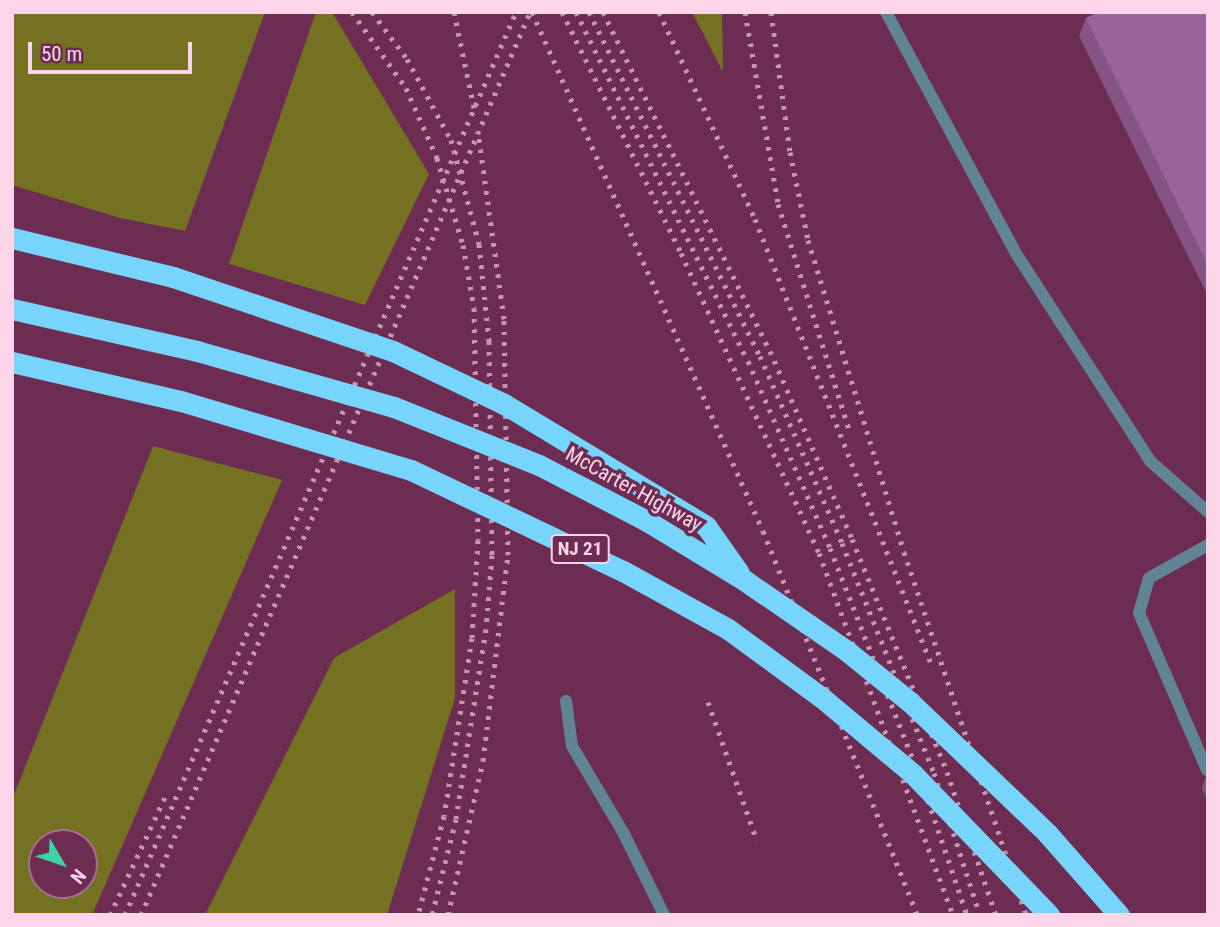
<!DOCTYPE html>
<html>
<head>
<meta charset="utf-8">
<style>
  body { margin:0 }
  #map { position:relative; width:1220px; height:927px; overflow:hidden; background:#6d2d52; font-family:"Roboto Condensed",sans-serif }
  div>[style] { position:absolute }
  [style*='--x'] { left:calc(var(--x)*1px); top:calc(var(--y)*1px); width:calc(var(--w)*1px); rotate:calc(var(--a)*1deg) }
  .green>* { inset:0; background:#747123 }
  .service>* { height:12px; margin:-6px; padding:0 6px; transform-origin:6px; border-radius:6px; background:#608494 }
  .rail>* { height:5px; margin-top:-2.5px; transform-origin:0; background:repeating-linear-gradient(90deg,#c695af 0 3.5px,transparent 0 10.5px) }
  .motorway-bridge>* { height:21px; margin:-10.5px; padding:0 10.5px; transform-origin:10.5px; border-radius:10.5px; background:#77d4fb }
  .wall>* { inset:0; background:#845584 }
  .building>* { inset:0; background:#9a639a }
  span { translate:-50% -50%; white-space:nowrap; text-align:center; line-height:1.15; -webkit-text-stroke:7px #6d2d52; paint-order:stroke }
  .shield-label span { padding:2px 5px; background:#6d2d52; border:2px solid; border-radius:5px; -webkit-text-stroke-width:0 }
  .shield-label { font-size:19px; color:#fdd5e9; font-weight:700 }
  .street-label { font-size:21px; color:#fdd5e9 }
  .frame { position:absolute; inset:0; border:14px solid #fdd5e9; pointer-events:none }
  .north { position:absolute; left:28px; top:829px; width:70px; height:70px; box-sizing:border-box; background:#6d2d52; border:2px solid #a7708e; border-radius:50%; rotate:129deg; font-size:19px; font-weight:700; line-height:28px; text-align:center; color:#fdd5e9 }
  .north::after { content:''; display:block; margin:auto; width:24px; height:32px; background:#3dd4a3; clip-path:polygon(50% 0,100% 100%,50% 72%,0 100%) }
  .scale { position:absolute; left:28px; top:42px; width:164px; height:32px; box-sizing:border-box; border:4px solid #fdd5e9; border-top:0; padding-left:9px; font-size:21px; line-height:24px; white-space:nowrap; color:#fdd5e9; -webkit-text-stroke:5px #6d2d52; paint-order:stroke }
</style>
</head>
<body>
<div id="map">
  <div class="green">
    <i style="clip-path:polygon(12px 12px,265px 12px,185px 231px,120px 218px,12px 185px)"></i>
    <i style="clip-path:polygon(316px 12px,332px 12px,429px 174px,365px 305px,229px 264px)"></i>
    <i style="clip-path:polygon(693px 12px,722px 12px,723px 72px,692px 12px)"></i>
    <i style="clip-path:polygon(evenodd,153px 446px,282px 480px,92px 915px,12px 915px,12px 800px,153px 446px,84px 843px,84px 885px,42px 885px,42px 843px,84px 843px)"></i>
    <i style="clip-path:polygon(455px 589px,455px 698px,387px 915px,205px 915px,334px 658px)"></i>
  </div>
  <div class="service">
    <i style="--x:886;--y:12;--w:272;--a:61.7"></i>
    <i style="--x:1015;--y:252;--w:249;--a:57.1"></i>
    <i style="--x:1150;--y:461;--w:77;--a:41.3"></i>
    <i style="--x:566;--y:701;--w:45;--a:82.4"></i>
    <i style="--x:572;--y:746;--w:102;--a:59.4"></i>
    <i style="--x:624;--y:834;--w:90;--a:63.7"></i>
    <i style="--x:1207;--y:770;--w:171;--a:-113.4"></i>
    <i style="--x:1139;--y:613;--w:36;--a:-74"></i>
    <i style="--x:1149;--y:578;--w:68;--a:-29.2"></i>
  </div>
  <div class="rail">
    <i style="--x:352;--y:12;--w:93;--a:54.6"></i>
    <i style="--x:406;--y:88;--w:77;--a:66.1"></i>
    <i style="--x:437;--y:158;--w:91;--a:73.4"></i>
    <i style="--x:463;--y:245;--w:64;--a:80.1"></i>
    <i style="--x:474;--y:308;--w:232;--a:89"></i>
    <i style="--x:478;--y:540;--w:98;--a:93.5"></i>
    <i style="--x:472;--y:638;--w:180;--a:98.9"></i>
    <i style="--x:444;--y:816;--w:102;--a:104.7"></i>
    <i style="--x:372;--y:12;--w:59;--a:53.3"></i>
    <i style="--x:407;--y:59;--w:92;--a:61.5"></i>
    <i style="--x:451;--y:140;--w:108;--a:74.9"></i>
    <i style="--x:479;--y:244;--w:98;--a:84.1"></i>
    <i style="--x:489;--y:341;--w:214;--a:89.2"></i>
    <i style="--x:492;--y:555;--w:74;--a:94.6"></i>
    <i style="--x:486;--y:629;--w:192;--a:99"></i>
    <i style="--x:456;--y:819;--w:99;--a:104"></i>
    <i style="--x:454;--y:12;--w:98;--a:78.2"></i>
    <i style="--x:532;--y:12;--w:568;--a:66.01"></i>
    <i style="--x:763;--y:531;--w:414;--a:68.1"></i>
    <i style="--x:562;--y:12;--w:269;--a:63.7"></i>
    <i style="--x:681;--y:253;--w:330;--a:65.3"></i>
    <i style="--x:819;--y:553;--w:386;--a:69.7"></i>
    <i style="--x:576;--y:12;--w:389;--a:63.8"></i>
    <i style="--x:748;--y:361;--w:204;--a:66.3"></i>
    <i style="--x:830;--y:548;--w:249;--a:68.6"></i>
    <i style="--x:921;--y:780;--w:143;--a:71.2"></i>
    <i style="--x:589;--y:12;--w:384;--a:63.6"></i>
    <i style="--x:760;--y:356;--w:204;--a:66.3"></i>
    <i style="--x:842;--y:543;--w:248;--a:68.2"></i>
    <i style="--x:934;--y:773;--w:149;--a:72.1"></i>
    <i style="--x:603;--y:12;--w:378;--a:63.8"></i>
    <i style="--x:770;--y:351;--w:205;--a:66.4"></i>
    <i style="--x:852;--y:539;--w:252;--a:67.8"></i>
    <i style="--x:947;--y:772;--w:151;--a:71.1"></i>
    <i style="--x:659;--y:12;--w:228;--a:65.1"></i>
    <i style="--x:755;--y:219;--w:483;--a:68.4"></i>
    <i style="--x:745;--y:12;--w:195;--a:80.2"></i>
    <i style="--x:778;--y:204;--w:239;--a:72.5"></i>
    <i style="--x:771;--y:12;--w:141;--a:82.3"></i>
    <i style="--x:790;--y:152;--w:90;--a:78.4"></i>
    <i style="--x:808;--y:240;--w:326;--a:72.9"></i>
    <i style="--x:904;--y:552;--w:383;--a:71.4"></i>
    <i style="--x:708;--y:702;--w:147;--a:70.6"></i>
    <i style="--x:110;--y:915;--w:130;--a:-65"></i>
    <i style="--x:125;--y:915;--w:984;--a:-66.59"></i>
    <i style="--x:141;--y:915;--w:983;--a:-66.69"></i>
    <i style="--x:448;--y:915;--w:158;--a:-77.2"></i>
    <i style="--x:483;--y:761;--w:208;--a:-83.1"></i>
    <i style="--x:508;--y:555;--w:236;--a:-91"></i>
    <i style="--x:504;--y:319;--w:189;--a:-97.9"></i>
  </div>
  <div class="motorway-bridge">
    <i style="--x:12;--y:238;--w:166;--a:13.6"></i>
    <i style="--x:173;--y:277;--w:232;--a:18.6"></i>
    <i style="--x:393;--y:351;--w:123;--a:25.5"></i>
    <i style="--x:504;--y:404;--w:236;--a:31.1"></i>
    <i style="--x:706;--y:526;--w:57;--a:54.9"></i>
    <i style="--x:12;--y:309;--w:190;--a:12.8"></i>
    <i style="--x:197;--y:351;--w:205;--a:15.9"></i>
    <i style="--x:394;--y:407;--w:156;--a:21.8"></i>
    <i style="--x:539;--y:465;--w:122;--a:27.4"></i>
    <i style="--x:647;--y:521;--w:114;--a:31.3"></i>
    <i style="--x:744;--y:580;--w:125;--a:34.6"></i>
    <i style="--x:847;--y:651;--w:81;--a:39"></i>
    <i style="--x:910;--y:702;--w:190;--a:43.7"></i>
    <i style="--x:1047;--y:833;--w:109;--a:48.7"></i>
    <i style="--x:12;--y:362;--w:173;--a:13"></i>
    <i style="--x:181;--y:401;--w:240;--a:16.7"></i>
    <i style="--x:411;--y:470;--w:235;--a:25.5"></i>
    <i style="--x:623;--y:571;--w:120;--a:28.9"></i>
    <i style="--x:728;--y:629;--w:115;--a:36.2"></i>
    <i style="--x:821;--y:697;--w:120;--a:39.9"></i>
    <i style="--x:913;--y:774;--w:196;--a:46"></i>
  </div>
  <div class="wall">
    <i style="clip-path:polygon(1208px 12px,1208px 296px,1079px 36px,1086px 18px)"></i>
    <i style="clip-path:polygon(1208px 778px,1208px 800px,1202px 789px,1205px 779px)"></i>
  </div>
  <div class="building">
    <i style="clip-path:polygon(1098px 12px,1208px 12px,1208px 265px,1086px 18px)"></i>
  </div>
  <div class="shield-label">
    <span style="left:580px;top:549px">NJ 21</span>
  </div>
  <div class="street-label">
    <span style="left:634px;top:489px;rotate:29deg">McCarter Highway</span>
  </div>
  <div class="frame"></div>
  <div class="north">N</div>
  <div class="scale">50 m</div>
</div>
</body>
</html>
